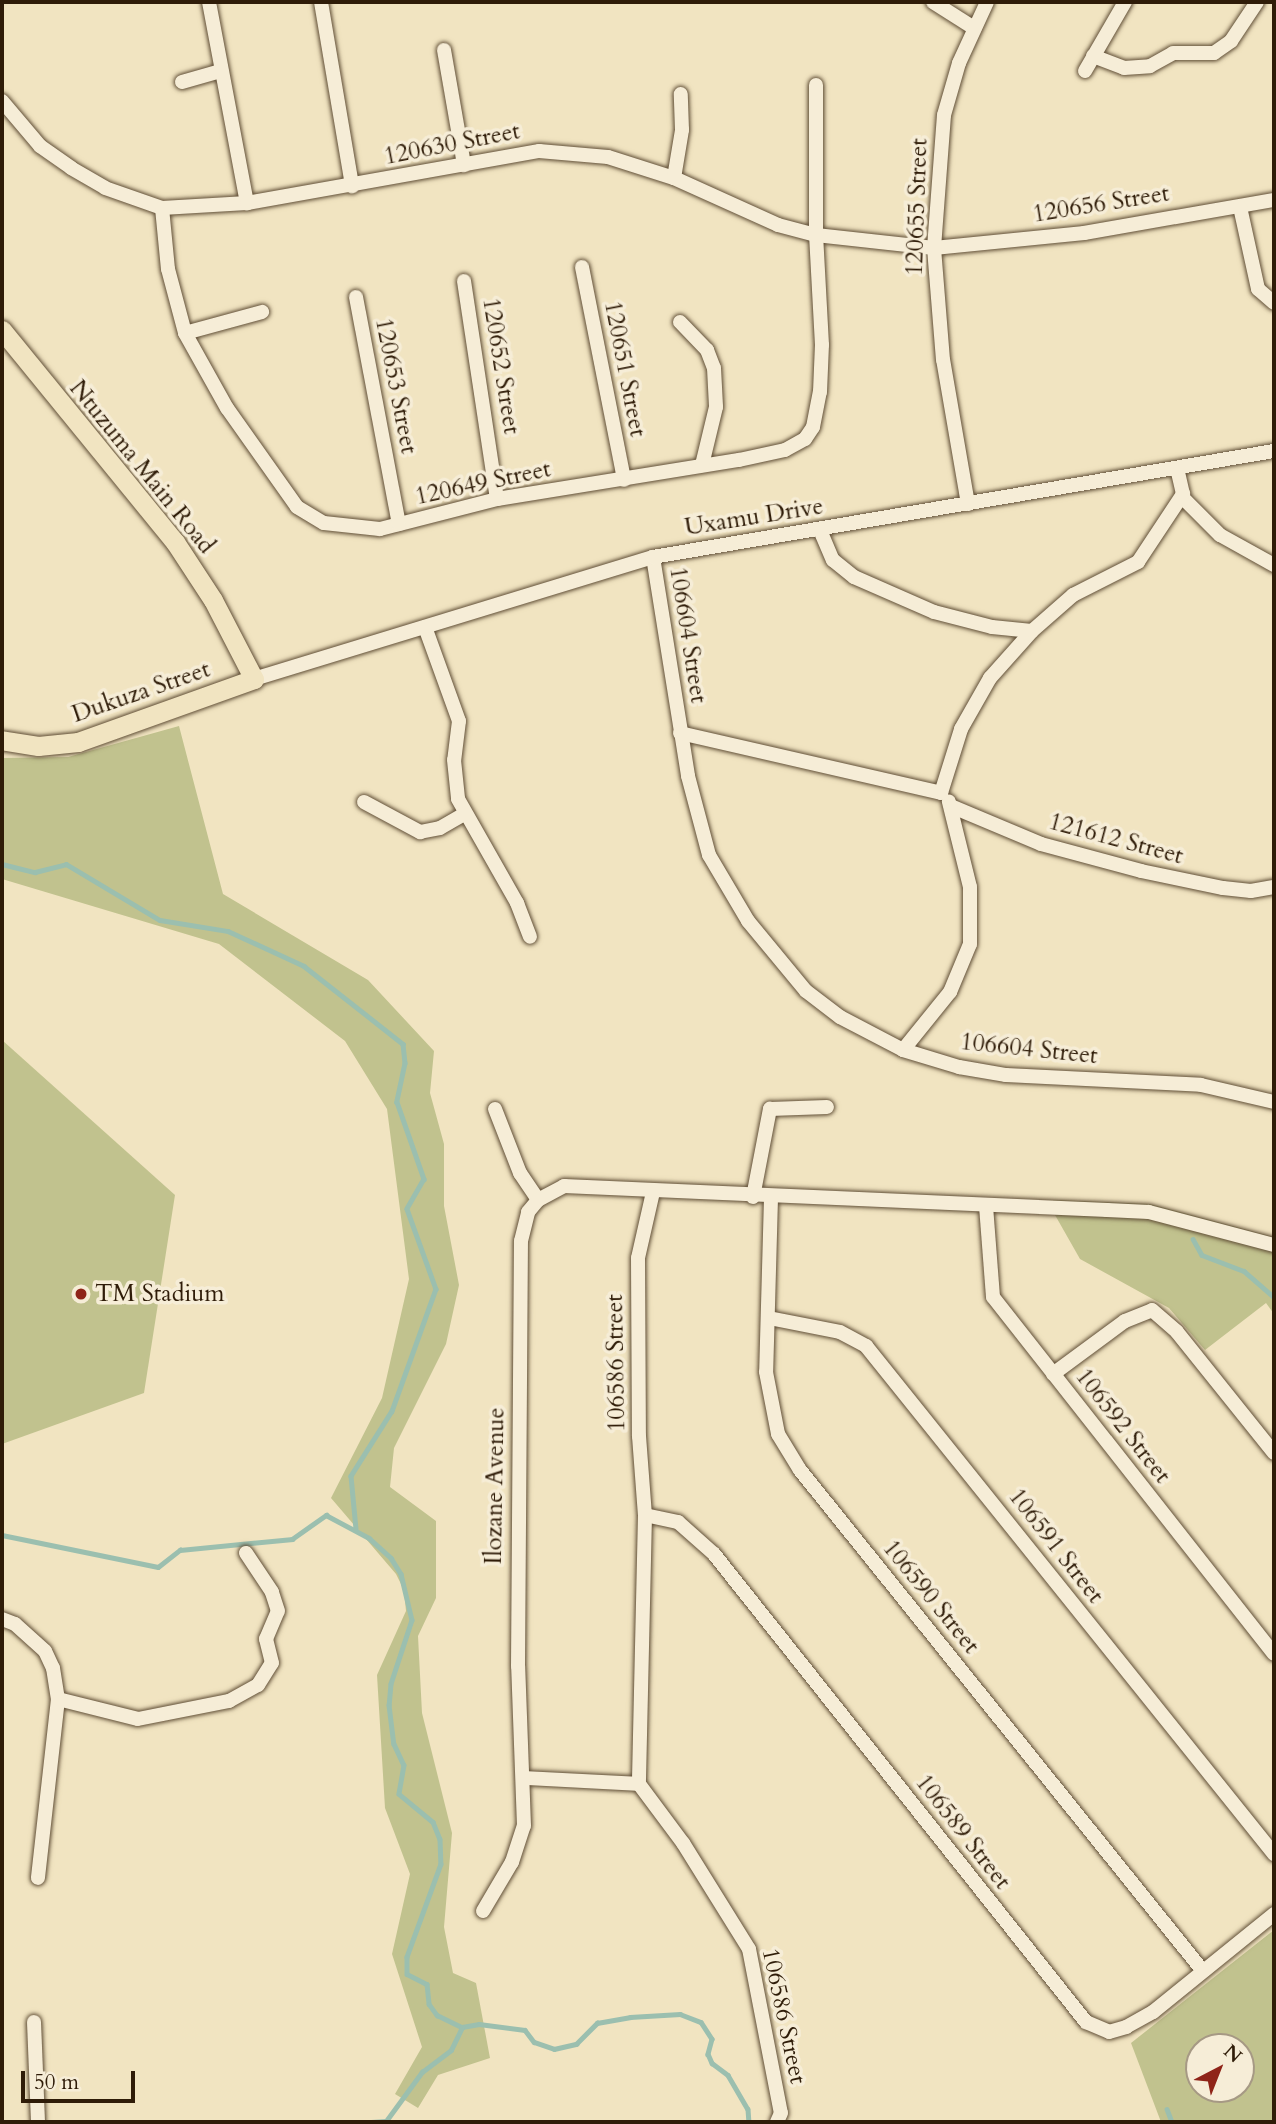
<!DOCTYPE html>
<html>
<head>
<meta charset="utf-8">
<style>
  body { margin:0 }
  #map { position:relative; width:1276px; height:2124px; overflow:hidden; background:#f1e4c1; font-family:Cardo,serif }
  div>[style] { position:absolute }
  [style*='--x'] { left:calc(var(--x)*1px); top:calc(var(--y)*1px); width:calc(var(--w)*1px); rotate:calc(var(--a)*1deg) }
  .green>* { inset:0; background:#c1c28e }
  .stream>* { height:4.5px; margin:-2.25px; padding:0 2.25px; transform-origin:2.25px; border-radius:2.25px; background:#9bbfaf }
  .roads { filter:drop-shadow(0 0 2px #604e36) drop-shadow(0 0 2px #604e36) }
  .minor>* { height:14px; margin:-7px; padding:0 7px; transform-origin:7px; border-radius:7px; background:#f6edd7 }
  .major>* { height:19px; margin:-9.5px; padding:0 9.5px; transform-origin:9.5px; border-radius:9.5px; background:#f1e4c1 }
  .dots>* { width:19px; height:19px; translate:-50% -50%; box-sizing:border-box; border:4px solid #f6edd7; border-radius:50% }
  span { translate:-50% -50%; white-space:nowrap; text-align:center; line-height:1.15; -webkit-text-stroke:7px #f6edd7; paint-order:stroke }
  .street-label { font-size:24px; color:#2f1c08 }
  .poi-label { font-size:24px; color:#2f1c08 }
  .left { translate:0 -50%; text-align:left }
  .frame { position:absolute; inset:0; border:4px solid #2f1c08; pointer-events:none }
  .north { position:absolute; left:1185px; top:2033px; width:70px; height:70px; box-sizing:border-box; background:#f6edd7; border:2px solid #a69984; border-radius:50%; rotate:42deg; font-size:19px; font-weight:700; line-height:28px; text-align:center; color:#2f1c08 }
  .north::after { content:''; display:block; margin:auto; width:24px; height:32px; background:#8f2418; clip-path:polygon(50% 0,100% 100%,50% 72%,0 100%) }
  .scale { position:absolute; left:21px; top:2071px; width:114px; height:32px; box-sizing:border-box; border:4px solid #2f1c08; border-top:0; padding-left:9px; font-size:21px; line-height:24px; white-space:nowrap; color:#2f1c08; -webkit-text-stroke:5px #f6edd7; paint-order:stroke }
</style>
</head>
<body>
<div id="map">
  <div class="green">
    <i style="clip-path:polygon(179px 726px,223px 894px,368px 980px,434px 1051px,430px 1093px,444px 1144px,444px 1206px,459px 1285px,446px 1344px,394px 1448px,390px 1487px,436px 1521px,436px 1598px,418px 1636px,422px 1713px,452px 1833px,444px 1927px,453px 1973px,476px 1983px,490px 2058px,438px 2075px,418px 2108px,395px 2094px,422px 2047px,392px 1954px,410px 1874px,385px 1808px,377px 1675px,406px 1611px,404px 1590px,396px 1574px,331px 1498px,382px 1398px,409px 1279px,387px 1109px,345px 1041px,219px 944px,2px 879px,2px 758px,68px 757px)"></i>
    <i style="clip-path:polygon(2px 1040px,175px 1195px,144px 1393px,2px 1444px)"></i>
    <i style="clip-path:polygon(1053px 1200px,1150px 1204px,1274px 1237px,1274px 1314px,1266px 1303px,1205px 1350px,1169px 1308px,1080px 1259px,1055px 1215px)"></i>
    <i style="clip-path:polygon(evenodd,1274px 1930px,1274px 2122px,1161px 2122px,1131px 2043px,1274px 1930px,1199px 2047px,1241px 2047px,1241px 2089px,1199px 2089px,1199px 2047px)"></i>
  </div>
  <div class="stream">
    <i style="--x:2;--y:864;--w:34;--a:14"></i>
    <i style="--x:35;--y:872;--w:32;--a:-14"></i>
    <i style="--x:66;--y:864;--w:109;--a:30.8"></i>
    <i style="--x:160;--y:920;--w:69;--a:9.2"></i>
    <i style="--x:228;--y:931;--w:84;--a:24.7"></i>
    <i style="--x:304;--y:966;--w:126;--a:38.2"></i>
    <i style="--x:403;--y:1044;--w:19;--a:84"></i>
    <i style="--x:405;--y:1063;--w:40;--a:102"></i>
    <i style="--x:397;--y:1102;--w:82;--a:70.7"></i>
    <i style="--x:424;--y:1179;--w:34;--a:120"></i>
    <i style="--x:407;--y:1209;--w:85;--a:70.1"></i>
    <i style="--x:436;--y:1289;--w:130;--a:109.8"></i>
    <i style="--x:392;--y:1411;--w:77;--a:122.2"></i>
    <i style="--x:351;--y:1476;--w:53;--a:84.6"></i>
    <i style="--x:1193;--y:1239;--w:18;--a:61"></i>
    <i style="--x:1202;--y:1255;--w:45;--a:20.9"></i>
    <i style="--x:1244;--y:1271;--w:40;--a:41"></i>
    <i style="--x:2;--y:1535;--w:159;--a:11.6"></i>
    <i style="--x:158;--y:1567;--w:28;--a:-38"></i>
    <i style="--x:180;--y:1550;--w:113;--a:-5.6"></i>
    <i style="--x:292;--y:1539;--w:42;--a:-35.2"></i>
    <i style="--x:326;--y:1515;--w:49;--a:28.1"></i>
    <i style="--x:369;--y:1538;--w:30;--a:42"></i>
    <i style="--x:391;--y:1558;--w:19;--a:58"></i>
    <i style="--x:401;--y:1574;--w:47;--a:76.6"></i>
    <i style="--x:412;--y:1620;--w:67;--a:108.2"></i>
    <i style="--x:391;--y:1684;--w:21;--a:95"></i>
    <i style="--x:389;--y:1705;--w:39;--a:83"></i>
    <i style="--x:394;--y:1744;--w:23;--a:65"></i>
    <i style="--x:404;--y:1765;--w:29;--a:100"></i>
    <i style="--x:399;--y:1794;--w:44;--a:39.5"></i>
    <i style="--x:433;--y:1822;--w:18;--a:68"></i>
    <i style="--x:440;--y:1839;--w:25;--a:88"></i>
    <i style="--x:441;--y:1864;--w:99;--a:110.1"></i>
    <i style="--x:407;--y:1957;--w:17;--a:90"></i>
    <i style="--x:407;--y:1974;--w:22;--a:27"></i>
    <i style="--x:427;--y:1984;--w:20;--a:84"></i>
    <i style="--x:429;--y:2004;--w:14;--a:54"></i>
    <i style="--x:437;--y:2015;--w:28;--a:26"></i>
    <i style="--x:462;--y:2027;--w:17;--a:-10"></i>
    <i style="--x:479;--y:2024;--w:46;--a:7.4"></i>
    <i style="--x:525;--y:2030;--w:15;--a:53"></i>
    <i style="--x:534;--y:2042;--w:21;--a:19"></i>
    <i style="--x:554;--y:2049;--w:23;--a:-13"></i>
    <i style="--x:576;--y:2044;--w:30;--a:-45"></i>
    <i style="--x:597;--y:2023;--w:34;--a:-10"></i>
    <i style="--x:630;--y:2017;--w:50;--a:-3.4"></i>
    <i style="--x:680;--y:2014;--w:22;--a:21"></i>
    <i style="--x:701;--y:2022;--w:20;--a:57"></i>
    <i style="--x:712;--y:2039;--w:16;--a:105"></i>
    <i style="--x:708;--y:2054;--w:10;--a:66"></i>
    <i style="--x:712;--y:2063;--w:20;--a:37"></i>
    <i style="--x:728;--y:2075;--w:39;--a:60"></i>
    <i style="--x:748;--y:2109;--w:13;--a:86"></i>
    <i style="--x:1167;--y:2109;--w:14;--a:69"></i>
    <i style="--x:371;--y:2122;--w:15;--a:-4"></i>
    <i style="--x:386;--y:2121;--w:61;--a:-53.7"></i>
    <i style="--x:422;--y:2072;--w:36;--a:-37"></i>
    <i style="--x:451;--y:2050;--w:25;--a:-64"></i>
  </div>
  <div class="roads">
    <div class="minor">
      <i style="--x:209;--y:2;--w:205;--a:79.3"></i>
      <i style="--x:321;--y:2;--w:187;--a:80.4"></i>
      <i style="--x:933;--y:2;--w:49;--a:32.4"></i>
      <i style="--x:444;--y:50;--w:117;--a:80.1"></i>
      <i style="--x:1093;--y:56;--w:33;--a:21"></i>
      <i style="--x:1124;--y:68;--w:26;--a:-4"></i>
      <i style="--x:1150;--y:66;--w:26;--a:-29"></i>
      <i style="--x:1173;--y:53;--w:41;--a:0"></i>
      <i style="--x:1214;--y:53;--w:21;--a:-35"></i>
      <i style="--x:1231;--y:41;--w:47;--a:-56.3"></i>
      <i style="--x:1085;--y:71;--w:80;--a:-59.9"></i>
      <i style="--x:182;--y:82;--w:41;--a:-15.8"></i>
      <i style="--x:2;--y:101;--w:59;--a:49.8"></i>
      <i style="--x:40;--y:146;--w:38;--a:35"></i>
      <i style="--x:71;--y:168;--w:39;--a:30"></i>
      <i style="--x:105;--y:188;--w:60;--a:19.3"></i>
      <i style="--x:162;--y:208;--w:85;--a:-3.4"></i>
      <i style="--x:247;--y:203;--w:297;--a:-10.1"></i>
      <i style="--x:539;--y:151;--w:69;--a:5"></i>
      <i style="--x:608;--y:157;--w:69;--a:17.7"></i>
      <i style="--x:674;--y:178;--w:114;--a:24.3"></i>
      <i style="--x:778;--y:225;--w:39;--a:15"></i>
      <i style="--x:816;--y:235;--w:119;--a:6.3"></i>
      <i style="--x:934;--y:248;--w:151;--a:-5.7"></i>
      <i style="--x:1084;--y:233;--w:193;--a:-9.9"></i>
      <i style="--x:674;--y:178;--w:49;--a:-80.5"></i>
      <i style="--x:682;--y:130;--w:36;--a:-92"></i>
      <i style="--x:1240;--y:207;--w:84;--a:77.6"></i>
      <i style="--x:1258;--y:289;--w:21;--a:41"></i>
      <i style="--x:162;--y:208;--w:61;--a:84.4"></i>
      <i style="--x:168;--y:269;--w:66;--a:75.1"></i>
      <i style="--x:185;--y:333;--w:86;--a:60.8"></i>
      <i style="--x:227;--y:408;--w:121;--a:54.7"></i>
      <i style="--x:297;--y:507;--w:31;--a:31"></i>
      <i style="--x:324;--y:523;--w:56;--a:6.1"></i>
      <i style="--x:380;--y:529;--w:121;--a:-14.4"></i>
      <i style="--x:497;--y:499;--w:245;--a:-9.2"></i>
      <i style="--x:739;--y:460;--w:47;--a:-12.3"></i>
      <i style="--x:785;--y:450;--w:23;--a:-29"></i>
      <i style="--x:805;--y:439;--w:14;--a:-56"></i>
      <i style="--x:813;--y:427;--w:36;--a:-79"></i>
      <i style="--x:820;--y:392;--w:47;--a:-87.6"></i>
      <i style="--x:822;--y:345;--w:110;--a:-93.1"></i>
      <i style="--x:816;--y:235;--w:150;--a:-90"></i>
      <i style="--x:582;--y:267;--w:217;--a:78.8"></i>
      <i style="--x:464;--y:281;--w:220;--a:81.4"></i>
      <i style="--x:356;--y:297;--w:231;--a:79.3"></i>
      <i style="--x:680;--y:322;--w:39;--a:46"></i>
      <i style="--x:707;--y:350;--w:19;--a:69"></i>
      <i style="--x:714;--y:368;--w:39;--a:87"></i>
      <i style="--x:716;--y:407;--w:60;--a:103.6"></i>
      <i style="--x:185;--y:333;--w:80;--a:-15.3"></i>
      <i style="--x:1182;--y:497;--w:54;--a:45"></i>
      <i style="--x:1220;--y:535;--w:62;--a:29.1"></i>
      <i style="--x:968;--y:504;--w:146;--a:-99.8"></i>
      <i style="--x:943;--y:360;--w:112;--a:-94.6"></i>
      <i style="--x:934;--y:248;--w:133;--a:-85.7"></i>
      <i style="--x:944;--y:115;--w:54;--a:-73.9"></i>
      <i style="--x:959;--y:63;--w:67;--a:-65.3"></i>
      <i style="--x:820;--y:530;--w:33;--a:67"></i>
      <i style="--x:833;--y:560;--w:27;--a:39"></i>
      <i style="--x:854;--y:577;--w:87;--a:23.6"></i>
      <i style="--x:934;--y:612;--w:60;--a:14.5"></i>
      <i style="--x:992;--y:627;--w:40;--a:5.7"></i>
      <i style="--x:653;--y:557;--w:222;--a:80.9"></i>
      <i style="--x:688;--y:776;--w:82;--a:75.1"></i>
      <i style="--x:709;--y:855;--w:77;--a:59.4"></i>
      <i style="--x:748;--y:921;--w:91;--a:50.4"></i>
      <i style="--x:806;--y:991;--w:43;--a:37.4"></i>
      <i style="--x:840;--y:1017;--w:71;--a:27.6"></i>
      <i style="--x:903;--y:1050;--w:59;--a:16.9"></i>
      <i style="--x:959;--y:1067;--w:48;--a:9.7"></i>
      <i style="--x:1006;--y:1075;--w:195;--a:2.9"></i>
      <i style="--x:1201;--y:1085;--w:75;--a:13.1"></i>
      <i style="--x:425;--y:627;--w:100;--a:70.1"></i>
      <i style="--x:459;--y:721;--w:39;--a:97"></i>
      <i style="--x:454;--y:760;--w:39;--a:84"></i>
      <i style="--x:458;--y:799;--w:120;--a:60.4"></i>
      <i style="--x:517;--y:903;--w:36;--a:69"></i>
      <i style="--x:254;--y:679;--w:417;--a:-17"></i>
      <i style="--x:653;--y:557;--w:630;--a:-9.69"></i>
      <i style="--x:680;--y:733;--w:268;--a:12.9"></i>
      <i style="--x:941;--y:793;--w:67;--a:-72.6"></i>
      <i style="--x:961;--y:729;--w:59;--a:-60.4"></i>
      <i style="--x:990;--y:678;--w:63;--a:-48.2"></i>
      <i style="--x:1032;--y:631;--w:55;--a:-41.3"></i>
      <i style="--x:1073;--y:595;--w:73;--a:-26.9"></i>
      <i style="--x:1138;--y:562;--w:82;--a:-56.5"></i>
      <i style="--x:1183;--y:494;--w:26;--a:-103"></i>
      <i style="--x:364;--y:802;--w:64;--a:28.2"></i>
      <i style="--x:420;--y:832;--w:20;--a:-11"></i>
      <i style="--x:440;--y:828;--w:28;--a:-30"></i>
      <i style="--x:953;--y:807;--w:95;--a:22.8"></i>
      <i style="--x:1041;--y:844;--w:104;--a:15.1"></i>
      <i style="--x:1141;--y:871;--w:84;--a:11.7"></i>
      <i style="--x:1223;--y:888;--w:28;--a:6"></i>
      <i style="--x:1251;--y:891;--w:23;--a:-10"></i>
      <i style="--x:903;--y:1050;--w:75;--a:-51"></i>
      <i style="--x:950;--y:992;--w:52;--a:-67.4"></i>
      <i style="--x:970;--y:944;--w:57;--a:-90"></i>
      <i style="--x:970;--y:887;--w:88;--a:-103.9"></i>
      <i style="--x:495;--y:1109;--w:69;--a:68.7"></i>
      <i style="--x:520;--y:1173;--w:32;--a:56"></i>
      <i style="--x:653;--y:1192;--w:68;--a:102.8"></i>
      <i style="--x:638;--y:1258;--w:178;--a:89.7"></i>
      <i style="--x:639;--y:1436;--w:79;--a:85.7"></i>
      <i style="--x:645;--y:1515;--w:269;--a:91.3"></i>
      <i style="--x:639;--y:1784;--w:74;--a:53.3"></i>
      <i style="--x:683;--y:1843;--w:125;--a:58.1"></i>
      <i style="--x:749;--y:1949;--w:167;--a:79"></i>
      <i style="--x:781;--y:2113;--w:10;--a:114"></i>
      <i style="--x:753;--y:1197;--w:90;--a:-79.1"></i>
      <i style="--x:770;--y:1109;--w:57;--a:-2"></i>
      <i style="--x:771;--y:1198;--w:174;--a:91.6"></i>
      <i style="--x:766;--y:1372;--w:63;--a:79"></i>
      <i style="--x:778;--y:1434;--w:42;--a:58.6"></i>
      <i style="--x:800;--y:1470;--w:643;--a:51.19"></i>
      <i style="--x:986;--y:1206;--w:91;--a:85.6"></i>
      <i style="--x:993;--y:1297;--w:454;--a:51.8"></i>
      <i style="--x:769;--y:1318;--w:72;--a:11.2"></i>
      <i style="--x:840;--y:1332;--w:30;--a:28"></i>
      <i style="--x:866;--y:1346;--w:652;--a:51.23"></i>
      <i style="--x:1053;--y:1374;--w:89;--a:-36.4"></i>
      <i style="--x:1125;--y:1321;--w:29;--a:-22"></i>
      <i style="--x:1152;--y:1310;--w:33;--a:41"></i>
      <i style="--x:1177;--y:1332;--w:155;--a:51.3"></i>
      <i style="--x:645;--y:1515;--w:34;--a:12"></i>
      <i style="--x:678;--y:1522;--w:48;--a:41.6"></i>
      <i style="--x:714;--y:1554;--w:598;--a:51.52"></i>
      <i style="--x:1086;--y:2022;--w:25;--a:23"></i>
      <i style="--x:1109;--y:2032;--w:18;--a:-16"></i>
      <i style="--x:1126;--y:2027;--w:31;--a:-29"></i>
      <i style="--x:1153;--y:2012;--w:156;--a:-39"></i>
      <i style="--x:2;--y:1619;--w:14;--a:21"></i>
      <i style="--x:15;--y:1624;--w:40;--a:42"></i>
      <i style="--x:45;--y:1651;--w:19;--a:65"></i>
      <i style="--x:53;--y:1668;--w:31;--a:81"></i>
      <i style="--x:58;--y:1699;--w:180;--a:96.4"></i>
      <i style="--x:58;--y:1699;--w:82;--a:14"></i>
      <i style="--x:138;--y:1719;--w:93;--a:-11.2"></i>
      <i style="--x:229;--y:1701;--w:33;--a:-29"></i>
      <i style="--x:258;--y:1685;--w:26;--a:-58"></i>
      <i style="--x:272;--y:1663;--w:25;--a:-104"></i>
      <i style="--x:266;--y:1639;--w:30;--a:-67"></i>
      <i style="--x:278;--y:1611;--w:20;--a:-108"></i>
      <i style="--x:272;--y:1592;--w:47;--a:-123.7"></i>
      <i style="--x:525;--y:1778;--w:114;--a:3"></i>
      <i style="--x:483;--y:1911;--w:57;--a:-59.4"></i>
      <i style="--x:512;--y:1862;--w:38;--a:-72"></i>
      <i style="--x:524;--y:1826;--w:160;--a:-92.1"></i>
      <i style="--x:518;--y:1666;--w:425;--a:-89.6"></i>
      <i style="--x:521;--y:1241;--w:30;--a:-76"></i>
      <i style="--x:528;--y:1212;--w:16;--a:-50"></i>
      <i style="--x:538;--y:1200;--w:30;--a:-28"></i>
      <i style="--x:564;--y:1186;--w:544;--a:2.53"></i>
      <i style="--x:1107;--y:1210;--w:42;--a:2.7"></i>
      <i style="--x:1149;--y:1212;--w:129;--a:14.8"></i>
      <i style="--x:34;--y:2022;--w:100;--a:87.7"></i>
    </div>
    <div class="major">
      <i style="--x:2;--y:330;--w:274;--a:50.8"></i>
      <i style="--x:175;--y:542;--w:69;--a:56.8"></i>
      <i style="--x:213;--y:600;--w:89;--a:62.6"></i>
      <i style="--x:254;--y:679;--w:187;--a:160.3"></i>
      <i style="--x:78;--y:742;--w:40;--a:174.3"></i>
      <i style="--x:38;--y:746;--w:36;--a:-171"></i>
    </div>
  </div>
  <div class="dots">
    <i style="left:81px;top:1294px;background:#8f2418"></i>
  </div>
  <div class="street-label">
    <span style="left:452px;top:144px;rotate:-11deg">120630 Street</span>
    <span style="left:1101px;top:204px;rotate:-9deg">120656 Street</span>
    <span style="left:917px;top:207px;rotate:-88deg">120655 Street</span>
    <span style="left:501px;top:366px;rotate:81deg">120652 Street</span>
    <span style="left:625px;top:369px;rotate:79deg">120651 Street</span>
    <span style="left:396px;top:386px;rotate:79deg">120653 Street</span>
    <span style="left:142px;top:467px;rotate:51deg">Ntuzuma Main Road</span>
    <span style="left:483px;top:483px;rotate:-12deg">120649 Street</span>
    <span style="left:754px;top:517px;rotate:-9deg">Uxamu Drive</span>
    <span style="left:688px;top:635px;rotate:81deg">106604 Street</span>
    <span style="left:141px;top:692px;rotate:-19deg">Dukuza Street</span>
    <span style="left:1116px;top:839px;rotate:15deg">121612 Street</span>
    <span style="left:1029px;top:1049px;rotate:6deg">106604 Street</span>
    <span style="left:616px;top:1363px;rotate:-91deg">106586 Street</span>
    <span style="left:1123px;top:1426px;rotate:52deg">106592 Street</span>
    <span style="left:495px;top:1486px;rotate:-89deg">Ilozane Avenue</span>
    <span style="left:1056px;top:1546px;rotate:52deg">106591 Street</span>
    <span style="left:931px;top:1597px;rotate:51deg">106590 Street</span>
    <span style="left:963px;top:1832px;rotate:52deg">106589 Street</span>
    <span style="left:784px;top:2016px;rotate:78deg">106586 Street</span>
  </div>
  <div class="poi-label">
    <span class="left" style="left:95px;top:1294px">TM Stadium</span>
  </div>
  <div class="frame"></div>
  <div class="north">N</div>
  <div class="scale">50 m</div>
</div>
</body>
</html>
